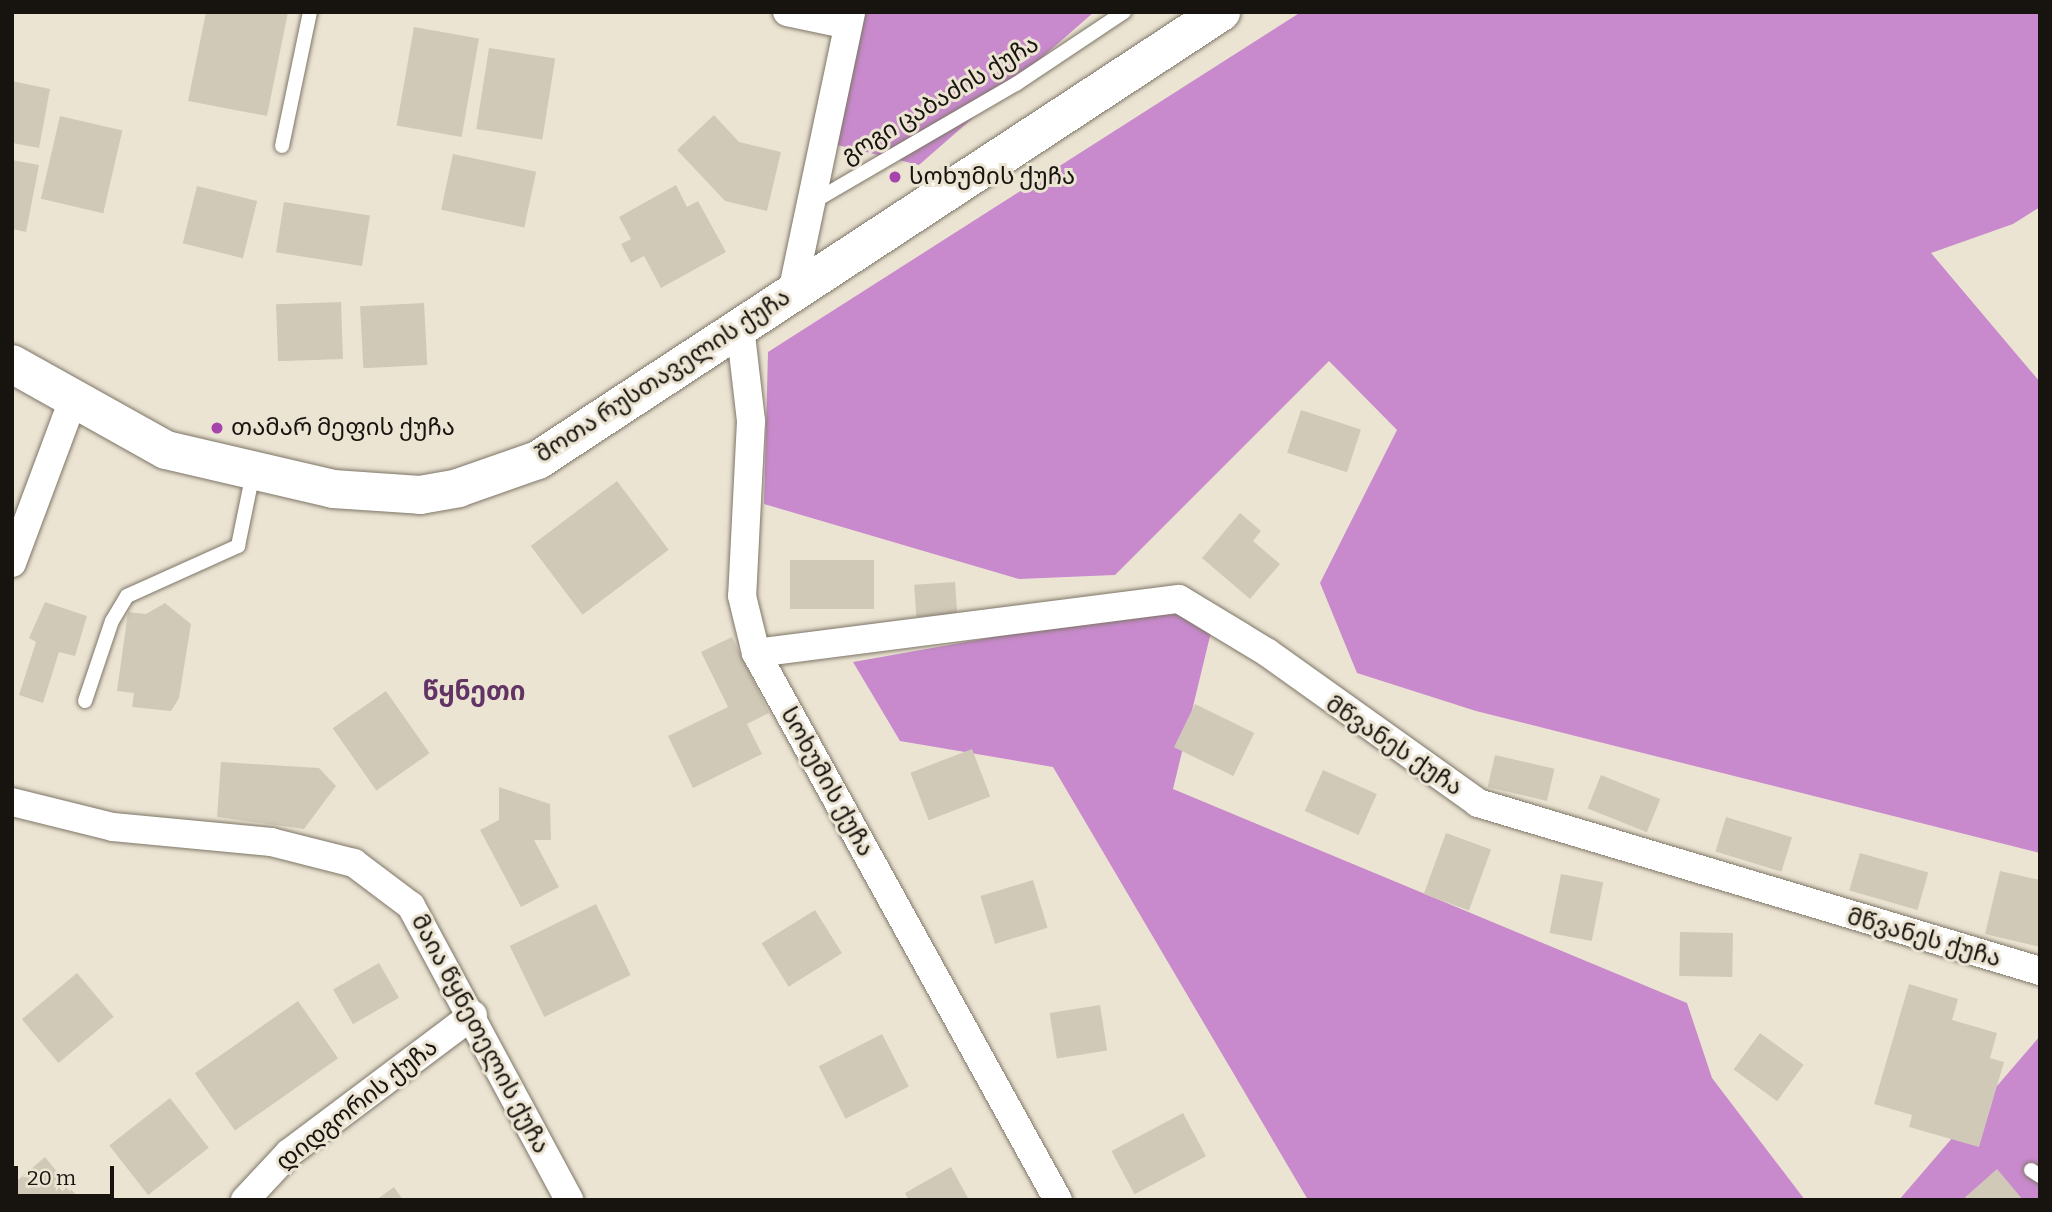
<!DOCTYPE html>
<html>
<head>
<meta charset="utf-8">
<style>
  body { margin:0 }
  #map { position:relative; width:2052px; height:1212px; overflow:hidden; background:#ece4d3; font-family:Bitter,"Noto Sans Georgian",serif }
  div>[style] { position:absolute }
  [style*='--x'] { left:calc(var(--x)*1px); top:calc(var(--y)*1px); width:calc(var(--w)*1px); rotate:calc(var(--a)*1deg) }
  .forest>* { inset:0; background:#c88acc }
  .building>* { inset:0; background:#d1c9b8; transform-origin:0 0 }
  .roads { filter:drop-shadow(0 0 2px #7d7667) drop-shadow(0 0 2px #7d7667) }
  .service>* { height:14px; margin:-7px; padding:0 7px; transform-origin:7px; border-radius:7px; background:#fff }
  .minor>* { height:28px; margin:-14px; padding:0 14px; transform-origin:14px; border-radius:14px; background:#fff }
  .secondary>* { height:38px; margin:-19px; padding:0 19px; transform-origin:19px; border-radius:19px; background:#fff }
  .dots>* { width:19px; height:19px; translate:-50% -50%; box-sizing:border-box; border:4px solid #ece4d3; border-radius:50% }
  span { translate:-50% -50%; white-space:nowrap; text-align:center; line-height:1.15; -webkit-text-stroke:6px #ece4d3; paint-order:stroke }
  .street-label { font-size:24px; color:#17140f }
  .poi-label { font-size:24px; color:#17140f }
  .left { translate:0 -50%; text-align:left }
  .neighbourhood-label { font-size:26px; color:#623365; font-weight:700 }
  .frame { position:absolute; inset:0; border:14px solid #17140f; pointer-events:none }
  .scale { position:absolute; left:14px; top:1166px; width:100px; height:32px; box-sizing:border-box; border:4px solid #17140f; border-top:0; padding-left:9px; font-size:21px; line-height:24px; white-space:nowrap; color:#17140f; -webkit-text-stroke:5px #ece4d3; paint-order:stroke }
</style>
</head>
<body>
<div id="map">
  <div class="forest">
    <i style="clip-path:polygon(864px 12px,1094px 12px,919px 165px,825px 142px)"></i>
    <i style="clip-path:polygon(1301px 12px,2040px 12px,2040px 207px,2013px 224px,1931px 253px,2040px 382px,2040px 853px,1476px 711px,1357px 673px,1320px 583px,1397px 430px,1329px 361px,1115px 575px,1019px 579px,764px 504px,768px 352px)"></i>
    <i style="clip-path:polygon(1162px 607px,1212px 628px,1173px 789px,1687px 1003px,1712px 1078px,1805px 1200px,1308px 1200px,1053px 767px,900px 741px,853px 662px)"></i>
    <i style="clip-path:polygon(2040px 1036px,2040px 1200px,1899px 1200px,1941px 1151px)"></i>
  </div>
  <div class="building">
    <i style="clip-path:polygon(206px 12px,288px 12px,267px 116px,188px 101px)"></i>
    <i style="left:414px;top:27px;width:66px;height:100px;rotate:10deg"></i>
    <i style="left:489px;top:48px;width:67px;height:82px;rotate:9deg"></i>
    <i style="clip-path:polygon(12px 81px,50px 89px,39px 148px,12px 143px)"></i>
    <i style="clip-path:polygon(714px 115px,739px 142px,781px 152px,767px 211px,725px 201px,677px 150px)"></i>
    <i style="left:60px;top:116px;width:64px;height:85px;rotate:13deg"></i>
    <i style="left:453px;top:154px;width:85px;height:57px;rotate:12deg"></i>
    <i style="clip-path:polygon(12px 160px,39px 165px,26px 232px,12px 229px)"></i>
    <i style="clip-path:polygon(676px 185px,687px 207px,698px 201px,726px 252px,661px 288px,644px 256px,631px 263px,621px 244px,631px 239px,619px 217px)"></i>
    <i style="left:197px;top:186px;width:62px;height:59px;rotate:14deg"></i>
    <i style="left:284px;top:202px;width:87px;height:51px;rotate:9deg"></i>
    <i style="left:341px;top:302px;width:57px;height:65px;rotate:88deg"></i>
    <i style="left:424px;top:303px;width:62px;height:64px;rotate:87deg"></i>
    <i style="left:1301px;top:410px;width:63px;height:45px;rotate:18deg"></i>
    <i style="left:617px;top:481px;width:86px;height:108px;rotate:53deg"></i>
    <i style="clip-path:polygon(1240px 513px,1261px 531px,1253px 541px,1280px 564px,1250px 599px,1202px 558px)"></i>
    <i style="left:790px;top:560px;width:84px;height:49px"></i>
    <i style="left:955px;top:582px;width:32px;height:41px;rotate:86deg"></i>
    <i style="clip-path:polygon(45px 602px,87px 616px,75px 656px,59px 652px,43px 703px,19px 695px,36px 642px,29px 638px)"></i>
    <i style="clip-path:polygon(165px 603px,191px 624px,179px 698px,171px 711px,132px 707px,134px 693px,117px 691px,128px 612px,146px 614px)"></i>
    <i style="clip-path:polygon(732px 637px,769px 713px,747px 724px,762px 754px,693px 788px,668px 736px,728px 707px,701px 652px)"></i>
    <i style="left:386px;top:691px;width:76px;height:65px;rotate:55deg"></i>
    <i style="left:1195px;top:704px;width:66px;height:48px;rotate:26deg"></i>
    <i style="left:972px;top:749px;width:51px;height:66px;rotate:69deg"></i>
    <i style="left:1495px;top:755px;width:61px;height:33px;rotate:13deg"></i>
    <i style="clip-path:polygon(221px 762px,319px 768px,336px 786px,304px 829px,217px 817px)"></i>
    <i style="left:1323px;top:770px;width:59px;height:45px;rotate:24deg"></i>
    <i style="left:1601px;top:775px;width:64px;height:36px;rotate:22deg"></i>
    <i style="clip-path:polygon(499px 787px,550px 804px,551px 840px,534px 840px,559px 887px,521px 907px,480px 830px,499px 820px)"></i>
    <i style="left:1726px;top:817px;width:69px;height:36px;rotate:17deg"></i>
    <i style="left:1446px;top:833px;width:48px;height:65px;rotate:20deg"></i>
    <i style="left:1860px;top:853px;width:71px;height:39px;rotate:16deg"></i>
    <i style="clip-path:polygon(2000px 871px,2040px 880px,2040px 947px,1985px 934px)"></i>
    <i style="left:1561px;top:874px;width:43px;height:60px;rotate:11deg"></i>
    <i style="left:1033px;top:880px;width:50px;height:55px;rotate:73deg"></i>
    <i style="left:596px;top:904px;width:79px;height:96px;rotate:64deg"></i>
    <i style="left:815px;top:910px;width:51px;height:63px;rotate:58deg"></i>
    <i style="left:1680px;top:932px;width:53px;height:44px;rotate:1deg"></i>
    <i style="left:379px;top:963px;width:40px;height:53px;rotate:60deg"></i>
    <i style="left:77px;top:973px;width:57px;height:72px;rotate:50deg"></i>
    <i style="clip-path:polygon(1909px 984px,1958px 999px,1952px 1020px,1997px 1033px,1990px 1058px,2004px 1062px,1979px 1147px,1909px 1127px,1912px 1115px,1874px 1104px)"></i>
    <i style="left:298px;top:1001px;width:70px;height:126px;rotate:55deg"></i>
    <i style="left:1100px;top:1005px;width:46px;height:51px;rotate:81deg"></i>
    <i style="left:1760px;top:1033px;width:54px;height:45px;rotate:36deg"></i>
    <i style="left:882px;top:1034px;width:59px;height:71px;rotate:63deg"></i>
    <i style="left:170px;top:1098px;width:63px;height:77px;rotate:52deg"></i>
    <i style="left:1183px;top:1113px;width:49px;height:81px;rotate:62deg"></i>
    <i style="clip-path:polygon(45px 1157px,80px 1200px,12px 1200px,12px 1185px)"></i>
    <i style="clip-path:polygon(951px 1167px,969px 1200px,909px 1200px,905px 1193px)"></i>
    <i style="clip-path:polygon(1997px 1169px,2023px 1200px,1962px 1200px)"></i>
    <i style="clip-path:polygon(394px 1187px,403px 1200px,376px 1200px)"></i>
  </div>
  <div class="roads">
    <div class="service">
      <i style="--x:282;--y:146;--w:137;--a:-78.2"></i>
      <i style="--x:813;--y:202;--w:235;--a:-30.2"></i>
      <i style="--x:1016;--y:84;--w:130;--a:-33.7"></i>
      <i style="--x:85;--y:701;--w:84;--a:-71.4"></i>
      <i style="--x:112;--y:621;--w:29;--a:-59"></i>
      <i style="--x:127;--y:596;--w:122;--a:-24.2"></i>
      <i style="--x:238;--y:546;--w:75;--a:-78.4"></i>
      <i style="--x:2031;--y:1170;--w:11;--a:34"></i>
    </div>
    <div class="minor">
      <i style="--x:787;--y:12;--w:62;--a:12"></i>
      <i style="--x:792;--y:293;--w:287;--a:-78.1"></i>
      <i style="--x:740;--y:326;--w:96;--a:83.4"></i>
      <i style="--x:751;--y:421;--w:175;--a:92.9"></i>
      <i style="--x:742;--y:596;--w:59;--a:76.2"></i>
      <i style="--x:756;--y:653;--w:625;--a:61.1"></i>
      <i style="--x:12;--y:563;--w:174;--a:-69.5"></i>
      <i style="--x:756;--y:653;--w:426;--a:-7.3"></i>
      <i style="--x:1179;--y:599;--w:104;--a:31.2"></i>
      <i style="--x:1268;--y:653;--w:258;--a:35.5"></i>
      <i style="--x:1478;--y:803;--w:587;--a:16.64"></i>
      <i style="--x:12;--y:802;--w:104;--a:13.9"></i>
      <i style="--x:113;--y:827;--w:159;--a:5.4"></i>
      <i style="--x:271;--y:842;--w:86;--a:14.2"></i>
      <i style="--x:354;--y:863;--w:71;--a:37"></i>
      <i style="--x:411;--y:906;--w:334;--a:61.7"></i>
      <i style="--x:245;--y:1200;--w:64;--a:-46.9"></i>
      <i style="--x:289;--y:1153;--w:230;--a:-36.9"></i>
    </div>
    <div class="secondary">
      <i style="--x:12;--y:364;--w:176;--a:29.2"></i>
      <i style="--x:166;--y:450;--w:171;--a:13.1"></i>
      <i style="--x:333;--y:489;--w:87;--a:3.9"></i>
      <i style="--x:420;--y:495;--w:39;--a:-10"></i>
      <i style="--x:458;--y:488;--w:85;--a:-19.3"></i>
      <i style="--x:538;--y:460;--w:817;--a:-33.26"></i>
    </div>
  </div>
  <div class="dots">
    <i style="left:895px;top:177px;background:#a545ac"></i>
    <i style="left:217px;top:428px;background:#a545ac"></i>
  </div>
  <div class="street-label">
    <span style="left:940px;top:100px;rotate:-31deg">გოგი ცაბაძის ქუჩა</span>
    <span style="left:663px;top:376px;rotate:-33deg">შოთა რუსთაველის ქუჩა</span>
    <span style="left:1394px;top:746px;rotate:34deg">მწვანეს ქუჩა</span>
    <span style="left:827px;top:782px;rotate:61deg">სოხუმის ქუჩა</span>
    <span style="left:1924px;top:938px;rotate:16deg">მწვანეს ქუჩა</span>
    <span style="left:480px;top:1034px;rotate:62deg">მაია წყნეთელის ქუჩა</span>
    <span style="left:357px;top:1105px;rotate:-38deg">დიდგორის ქუჩა</span>
  </div>
  <div class="poi-label">
    <span class="left" style="left:909px;top:177px">სოხუმის ქუჩა</span>
    <span class="left" style="left:231px;top:428px">თამარ მეფის ქუჩა</span>
  </div>
  <div class="neighbourhood-label">
    <span style="left:474px;top:692px">წყნეთი</span>
  </div>
  <div class="frame"></div>
  <div class="scale">20 m</div>
</div>
</body>
</html>
